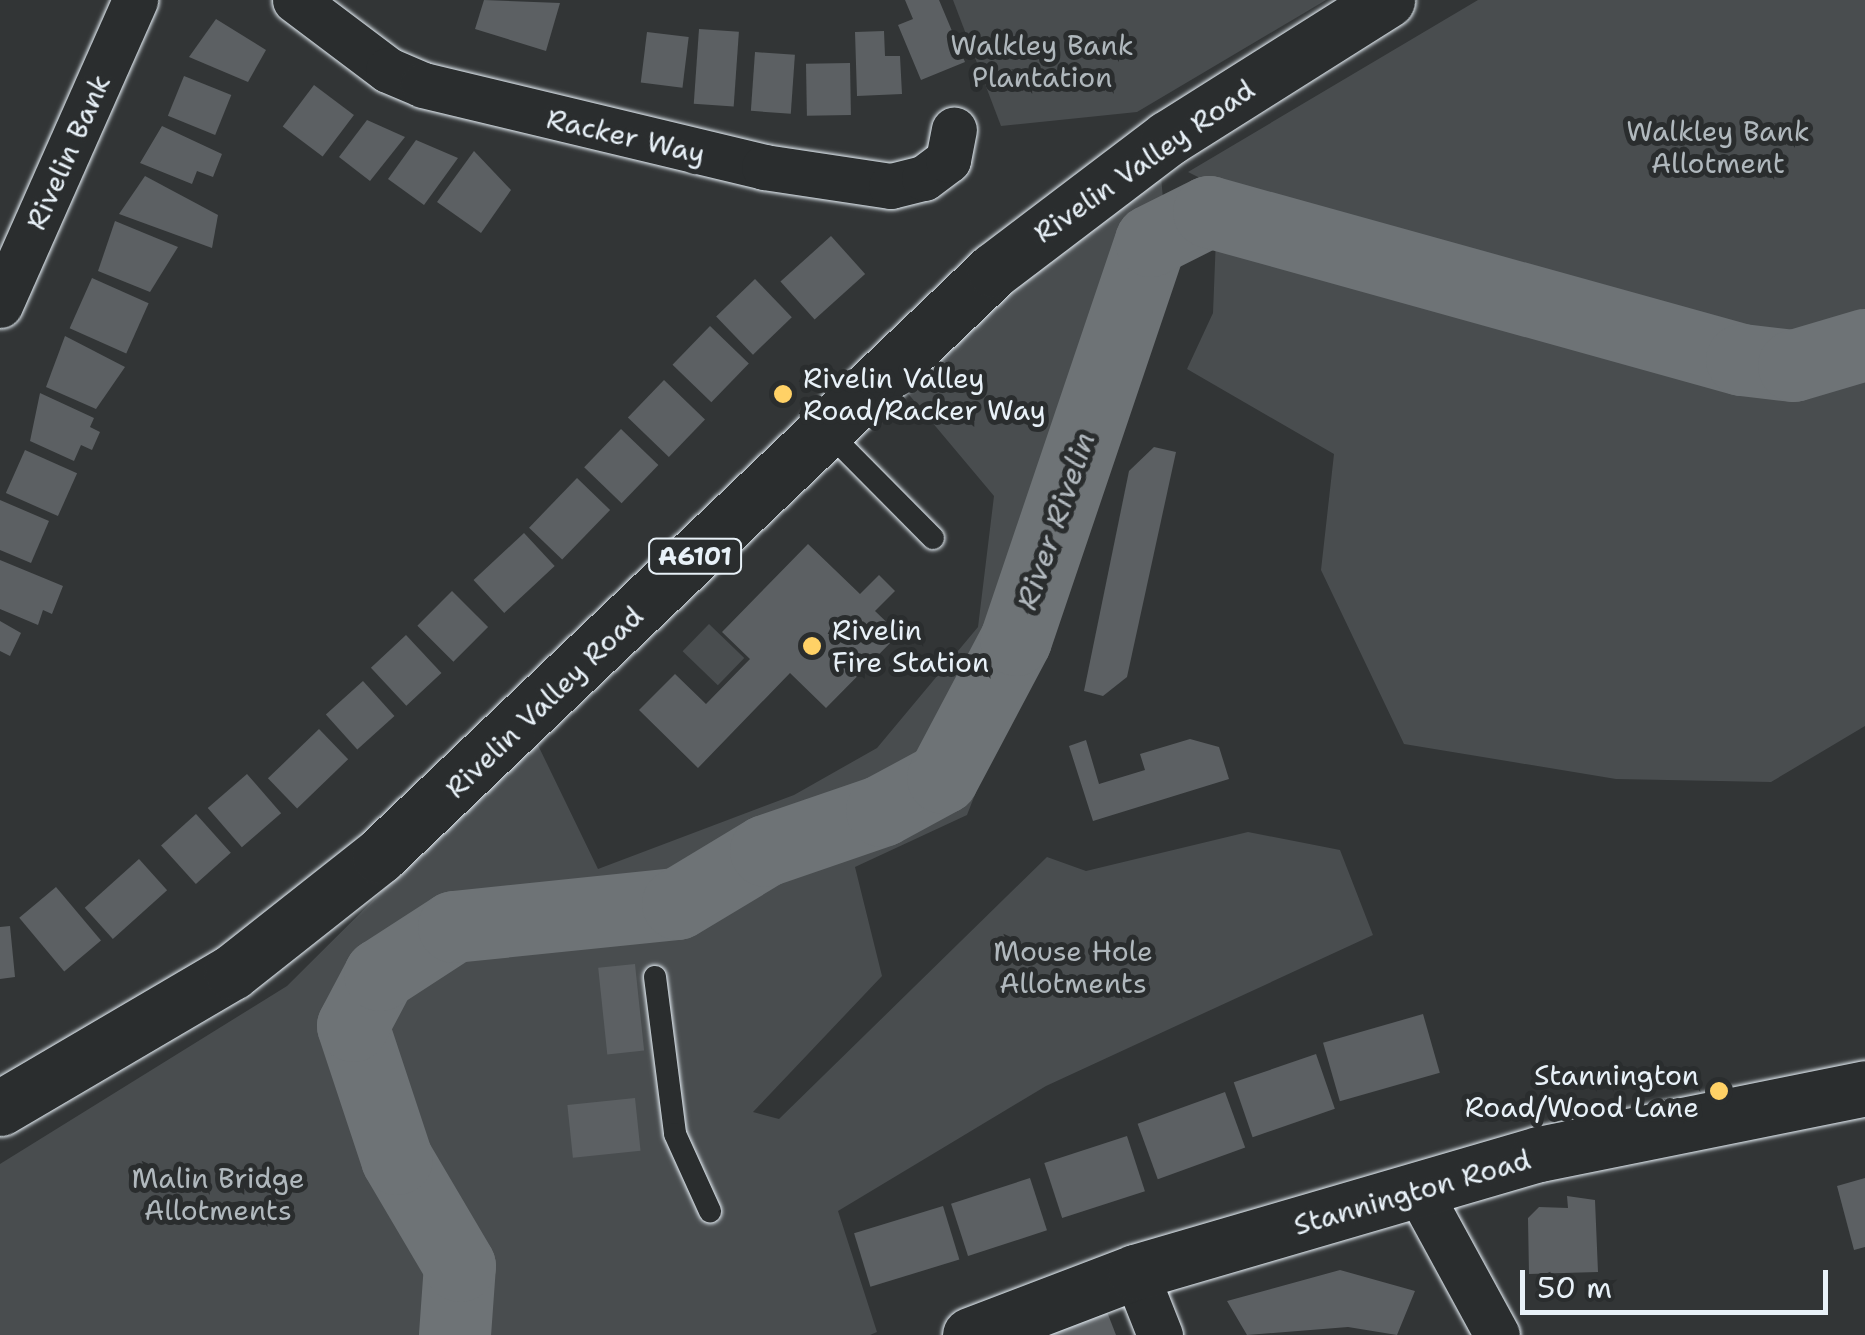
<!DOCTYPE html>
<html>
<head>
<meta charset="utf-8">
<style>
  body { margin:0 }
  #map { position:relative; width:1865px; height:1335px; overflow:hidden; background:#323536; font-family:"Shantell Sans",sans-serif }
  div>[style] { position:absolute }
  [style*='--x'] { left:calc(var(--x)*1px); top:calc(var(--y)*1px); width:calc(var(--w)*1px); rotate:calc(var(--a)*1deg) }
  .green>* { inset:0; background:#494d4f; transform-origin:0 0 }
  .river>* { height:72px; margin:-36px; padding:0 36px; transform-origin:36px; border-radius:36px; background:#6e7376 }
  .building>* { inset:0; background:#5c6063; transform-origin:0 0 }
  .roads { filter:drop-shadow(0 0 2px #e8f1f8) drop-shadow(0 0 2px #e8f1f8) }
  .lane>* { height:22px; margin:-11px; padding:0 11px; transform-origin:11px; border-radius:11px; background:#2a2d2e }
  .street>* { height:45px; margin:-22.5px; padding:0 22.5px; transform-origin:22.5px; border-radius:22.5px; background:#2a2d2e }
  .secondary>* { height:55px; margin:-27.5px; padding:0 27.5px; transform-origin:27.5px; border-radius:27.5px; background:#2a2d2e }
  .primary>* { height:55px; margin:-27.5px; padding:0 27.5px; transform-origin:27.5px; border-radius:27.5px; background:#2a2d2e }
  .dots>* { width:28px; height:28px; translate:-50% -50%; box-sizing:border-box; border:5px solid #2a2d2e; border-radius:50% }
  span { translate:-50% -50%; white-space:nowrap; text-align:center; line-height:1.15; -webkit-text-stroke:10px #2a2d2e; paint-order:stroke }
  .shield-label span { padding:2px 8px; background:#2a2d2e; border:2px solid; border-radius:8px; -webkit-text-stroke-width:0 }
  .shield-label { font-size:25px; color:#e8f1f8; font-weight:700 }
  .park-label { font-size:28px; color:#b0b8bd }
  .street-label { font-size:28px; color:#e8f1f8 }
  .poi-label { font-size:28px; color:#e8f1f8 }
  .left { translate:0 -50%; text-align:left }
  .right { translate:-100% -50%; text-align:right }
  .water-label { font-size:30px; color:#b1b8be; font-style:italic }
  .scale { position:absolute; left:1520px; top:1270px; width:308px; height:45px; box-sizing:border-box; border:5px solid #e8f1f8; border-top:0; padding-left:12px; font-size:30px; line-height:35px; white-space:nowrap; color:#e8f1f8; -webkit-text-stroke:8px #2a2d2e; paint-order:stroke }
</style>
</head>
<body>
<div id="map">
  <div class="green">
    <i style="clip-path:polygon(953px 0,1326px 0,1137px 112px,1001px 126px)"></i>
    <i style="clip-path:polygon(1478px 0,1865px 0,1865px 726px,1771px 782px,1616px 779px,1404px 744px,1321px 570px,1334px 454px,1187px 369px,1213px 313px,1218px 187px,1188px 172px)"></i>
    <i style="clip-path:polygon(1160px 165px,1170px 278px,1095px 438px,1022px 674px,967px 815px,855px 867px,882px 976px,753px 1112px,779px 1119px,1047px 857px,1086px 871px,1248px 832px,1340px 850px,1373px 935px,1046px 1086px,838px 1211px,877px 1332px,870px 1335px,0 1335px,0 1164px,287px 986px,535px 739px,598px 869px,794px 795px,877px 748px,978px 627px,994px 496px,900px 384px)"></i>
    <i style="left:709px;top:624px;width:49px;height:38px;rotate:44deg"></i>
  </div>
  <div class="river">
    <i style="--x:455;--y:1335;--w:69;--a:-85.9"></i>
    <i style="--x:460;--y:1266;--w:124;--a:-120.5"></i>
    <i style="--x:397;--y:1159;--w:140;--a:-108.3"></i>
    <i style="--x:353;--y:1026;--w:58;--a:-62.1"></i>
    <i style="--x:380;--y:975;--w:88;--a:-33"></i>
    <i style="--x:454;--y:927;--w:225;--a:-5.9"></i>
    <i style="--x:678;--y:904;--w:103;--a:-31.1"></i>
    <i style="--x:766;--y:851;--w:123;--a:-19"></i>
    <i style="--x:882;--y:811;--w:69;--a:-28.4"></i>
    <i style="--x:943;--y:778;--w:156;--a:-62.1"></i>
    <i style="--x:1016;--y:640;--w:421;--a:-71.3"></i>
    <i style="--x:1151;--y:241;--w:65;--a:-26.6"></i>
    <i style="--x:1209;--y:212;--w:553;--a:15.52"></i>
    <i style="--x:1742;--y:360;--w:52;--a:6.6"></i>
    <i style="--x:1794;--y:366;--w:74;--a:-16.5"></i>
  </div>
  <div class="building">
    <i style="clip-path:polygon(484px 0,560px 3px,546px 51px,475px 29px)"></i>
    <i style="clip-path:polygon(905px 0,939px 0,965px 62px,921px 80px,898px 25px,913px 19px)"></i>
    <i style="clip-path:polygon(216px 19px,266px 50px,248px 82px,189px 57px)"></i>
    <i style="left:699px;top:29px;width:40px;height:75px;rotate:4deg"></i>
    <i style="clip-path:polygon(884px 31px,885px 56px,900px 56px,902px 94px,857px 96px,855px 32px)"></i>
    <i style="left:647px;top:32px;width:42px;height:51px;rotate:7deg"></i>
    <i style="left:755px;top:52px;width:40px;height:59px;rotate:4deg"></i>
    <i style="left:850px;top:63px;width:52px;height:44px;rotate:89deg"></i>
    <i style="left:184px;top:76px;width:51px;height:43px;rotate:22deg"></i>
    <i style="left:314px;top:85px;width:50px;height:52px;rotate:37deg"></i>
    <i style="clip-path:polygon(367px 120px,405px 137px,370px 181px,339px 157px)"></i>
    <i style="clip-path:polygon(162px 126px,222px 154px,213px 177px,197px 171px,192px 184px,140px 163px)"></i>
    <i style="clip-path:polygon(416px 140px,458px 158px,424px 205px,388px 179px)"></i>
    <i style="clip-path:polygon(474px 151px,511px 190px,481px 233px,437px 202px)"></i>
    <i style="clip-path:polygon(145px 176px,218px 215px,212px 248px,119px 214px)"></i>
    <i style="clip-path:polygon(115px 221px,178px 247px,150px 292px,98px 271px)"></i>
    <i style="left:831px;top:236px;width:51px;height:68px;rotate:48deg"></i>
    <i style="left:92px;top:278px;width:62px;height:55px;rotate:24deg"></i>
    <i style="left:755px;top:279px;width:53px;height:54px;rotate:46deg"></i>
    <i style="left:710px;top:326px;width:54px;height:54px;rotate:44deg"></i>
    <i style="clip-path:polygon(65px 336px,125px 367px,96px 409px,46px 387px)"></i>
    <i style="left:664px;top:380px;width:57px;height:52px;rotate:44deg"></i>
    <i style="clip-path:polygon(40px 393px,94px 418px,90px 427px,100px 432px,92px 450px,81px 445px,74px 461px,30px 441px)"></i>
    <i style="left:621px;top:429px;width:52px;height:53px;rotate:44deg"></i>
    <i style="clip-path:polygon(1154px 447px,1176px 452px,1127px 677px,1103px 696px,1084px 691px,1129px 471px)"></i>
    <i style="left:25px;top:450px;width:57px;height:47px;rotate:24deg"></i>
    <i style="left:577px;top:478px;width:46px;height:69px;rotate:44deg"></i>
    <i style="clip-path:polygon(0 500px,49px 521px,31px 563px,0 550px)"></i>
    <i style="left:524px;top:533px;width:45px;height:69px;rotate:47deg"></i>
    <i style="clip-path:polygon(808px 544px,860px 594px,879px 575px,895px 591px,875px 611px,899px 634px,826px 708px,790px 673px,698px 768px,639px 710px,675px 674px,706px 704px,750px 659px,722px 632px)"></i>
    <i style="clip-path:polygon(0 560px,63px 586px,52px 614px,43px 610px,38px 625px,0 609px)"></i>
    <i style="left:452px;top:591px;width:51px;height:49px;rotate:45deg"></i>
    <i style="clip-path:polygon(0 621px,21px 633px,10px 656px,0 651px)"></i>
    <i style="left:406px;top:635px;width:52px;height:48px;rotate:47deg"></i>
    <i style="left:363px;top:681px;width:47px;height:50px;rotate:48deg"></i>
    <i style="left:319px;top:729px;width:42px;height:71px;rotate:46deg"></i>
    <i style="clip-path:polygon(1190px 739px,1219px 747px,1229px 779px,1093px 821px,1069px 746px,1086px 740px,1099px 784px,1145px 770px,1140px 754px)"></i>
    <i style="left:247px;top:774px;width:52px;height:52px;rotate:49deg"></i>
    <i style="left:196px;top:814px;width:52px;height:47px;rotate:48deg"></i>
    <i style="left:139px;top:859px;width:42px;height:73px;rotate:48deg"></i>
    <i style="left:56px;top:887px;width:70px;height:48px;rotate:50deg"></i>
    <i style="clip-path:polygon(10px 926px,15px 977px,0 979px,0 927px)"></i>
    <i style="left:635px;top:964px;width:87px;height:37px;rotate:84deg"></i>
    <i style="left:1423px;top:1014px;width:61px;height:104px;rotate:74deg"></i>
    <i style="left:1316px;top:1054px;width:58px;height:87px;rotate:71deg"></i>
    <i style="left:1225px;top:1092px;width:59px;height:93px;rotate:70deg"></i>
    <i style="left:635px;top:1098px;width:53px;height:68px;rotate:84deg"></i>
    <i style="left:1127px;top:1136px;width:58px;height:87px;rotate:72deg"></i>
    <i style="left:1030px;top:1178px;width:55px;height:83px;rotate:72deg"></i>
    <i style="clip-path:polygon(1865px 1178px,1865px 1247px,1854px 1250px,1837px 1186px)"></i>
    <i style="clip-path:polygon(1567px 1196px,1595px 1200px,1598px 1272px,1529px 1274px,1528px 1218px,1539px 1207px,1568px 1208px)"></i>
    <i style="left:943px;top:1206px;width:56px;height:93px;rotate:73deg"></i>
    <i style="clip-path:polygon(1340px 1270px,1415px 1291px,1397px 1335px,1348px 1327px,1247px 1335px,1227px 1301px)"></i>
    <i style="clip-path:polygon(1104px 1304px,1116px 1335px,1025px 1335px)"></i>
  </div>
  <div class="roads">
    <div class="lane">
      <i style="--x:826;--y:430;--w:152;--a:45.3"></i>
      <i style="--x:655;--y:977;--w:158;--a:82.7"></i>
      <i style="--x:675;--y:1134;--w:85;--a:65.6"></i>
    </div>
    <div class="street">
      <i style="--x:295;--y:0;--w:116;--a:37"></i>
      <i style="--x:388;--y:70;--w:38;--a:23"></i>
      <i style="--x:423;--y:85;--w:351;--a:13.5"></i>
      <i style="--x:764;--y:167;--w:128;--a:8.5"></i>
      <i style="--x:891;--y:186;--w:34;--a:-14"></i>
      <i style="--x:924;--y:178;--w:30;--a:-37"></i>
      <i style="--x:948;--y:160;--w:31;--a:-79"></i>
      <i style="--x:0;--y:305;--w:334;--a:-66.1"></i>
      <i style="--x:1418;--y:1190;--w:165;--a:61.4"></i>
      <i style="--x:1135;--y:1272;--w:68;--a:68.4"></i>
    </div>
    <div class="secondary">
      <i style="--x:970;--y:1335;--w:177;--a:-20.9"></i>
      <i style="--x:1135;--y:1272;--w:421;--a:-16.3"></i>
      <i style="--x:1539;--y:1154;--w:333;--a:-11.4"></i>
    </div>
    <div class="primary">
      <i style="--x:0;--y:1108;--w:269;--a:-30.4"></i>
      <i style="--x:232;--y:972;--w:187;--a:-38.3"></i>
      <i style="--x:379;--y:856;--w:849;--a:-43.62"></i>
      <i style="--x:994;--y:270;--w:218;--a:-37.2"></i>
      <i style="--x:1168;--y:138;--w:259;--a:-32.2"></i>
    </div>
  </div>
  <div class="dots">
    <i style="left:783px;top:394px;background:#ffd166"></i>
    <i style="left:812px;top:646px;background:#ffd166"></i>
    <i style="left:1719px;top:1091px;background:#ffd166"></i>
  </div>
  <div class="shield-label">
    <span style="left:695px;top:556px">A6101</span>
  </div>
  <div class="park-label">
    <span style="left:1042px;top:61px">Walkley Bank<br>Plantation</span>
    <span style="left:1718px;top:147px">Walkley Bank<br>Allotment</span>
    <span style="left:1073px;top:967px">Mouse Hole<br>Allotments</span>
    <span style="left:218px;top:1194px">Malin Bridge<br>Allotments</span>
  </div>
  <div class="street-label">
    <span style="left:626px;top:136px;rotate:13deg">Racker Way</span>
    <span style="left:68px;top:152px;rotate:-66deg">Rivelin Bank</span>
    <span style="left:1144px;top:161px;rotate:-35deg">Rivelin Valley Road</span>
    <span style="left:544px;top:702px;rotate:-44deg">Rivelin Valley Road</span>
    <span style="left:1412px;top:1192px;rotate:-16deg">Stannington Road</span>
  </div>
  <div class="poi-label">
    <span class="left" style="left:803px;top:394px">Rivelin Valley<br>Road/Racker Way</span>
    <span class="left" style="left:832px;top:646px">Rivelin<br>Fire Station</span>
    <span class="right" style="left:1699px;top:1091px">Stannington<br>Road/Wood Lane</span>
  </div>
  <div class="water-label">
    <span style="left:1056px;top:521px;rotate:-71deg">River Rivelin</span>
  </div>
  <div class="scale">50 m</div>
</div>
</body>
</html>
